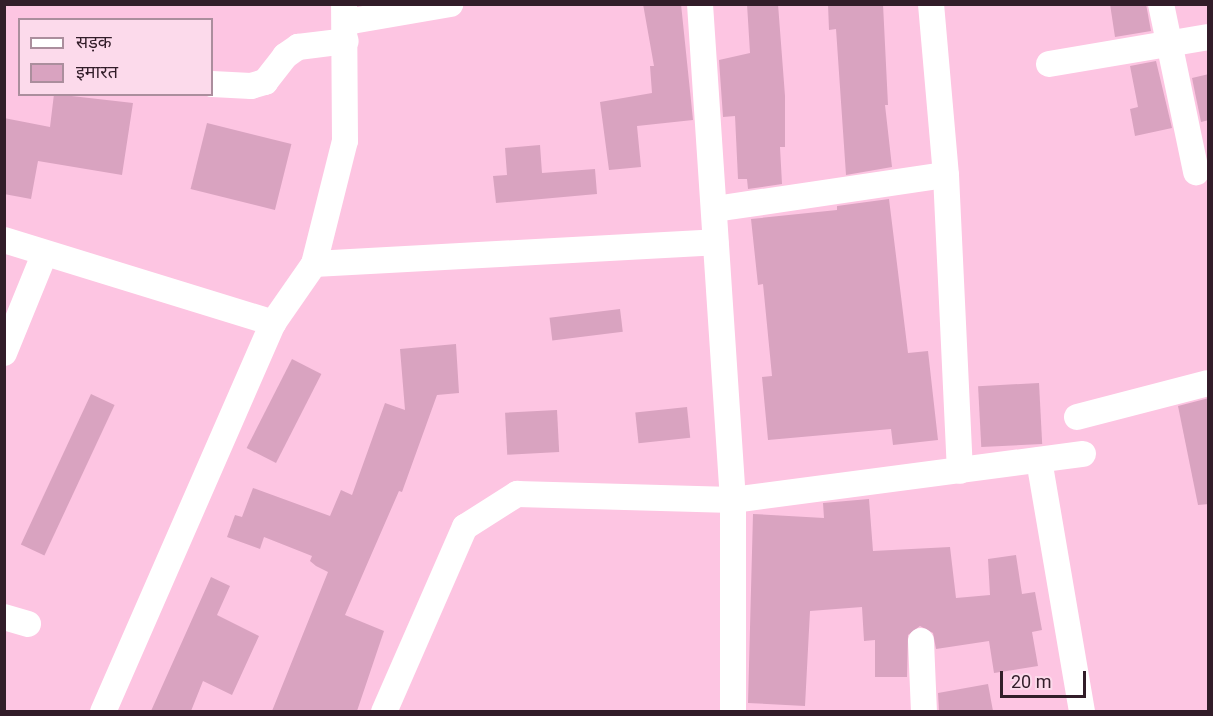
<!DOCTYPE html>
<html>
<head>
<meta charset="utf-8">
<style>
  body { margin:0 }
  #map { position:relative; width:1213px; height:716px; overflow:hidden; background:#fdc5e2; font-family:Roboto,"Noto Sans Devanagari",sans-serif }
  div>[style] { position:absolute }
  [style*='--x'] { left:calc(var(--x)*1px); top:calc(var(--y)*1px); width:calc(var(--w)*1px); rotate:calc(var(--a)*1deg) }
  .building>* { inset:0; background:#d9a3c0; transform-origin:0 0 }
  .minor>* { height:26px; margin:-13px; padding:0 13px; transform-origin:13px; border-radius:13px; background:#fff }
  span { translate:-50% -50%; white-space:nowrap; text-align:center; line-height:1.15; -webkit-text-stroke:6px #fcdaeb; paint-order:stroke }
  .frame { position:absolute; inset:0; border:6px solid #321d29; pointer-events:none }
  .legend { position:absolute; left:18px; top:18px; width:195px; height:78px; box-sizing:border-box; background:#fcdaeb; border:2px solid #ab8e9d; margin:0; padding:8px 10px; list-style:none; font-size:18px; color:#321d29 }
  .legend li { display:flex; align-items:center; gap:12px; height:30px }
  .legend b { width:30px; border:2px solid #ab8e9d }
  .scale { position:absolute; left:1000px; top:671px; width:86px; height:27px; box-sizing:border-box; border:3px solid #321d29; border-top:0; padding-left:8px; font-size:18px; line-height:21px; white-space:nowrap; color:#321d29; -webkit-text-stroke:4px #fcdaeb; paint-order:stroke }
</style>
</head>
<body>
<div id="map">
  <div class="building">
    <i style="clip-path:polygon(643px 4px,681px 4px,693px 120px,637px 126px,641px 167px,609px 170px,600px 102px,652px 93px,650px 66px,654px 66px)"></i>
    <i style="clip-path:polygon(747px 4px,778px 4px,785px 96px,785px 147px,780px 147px,782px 184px,748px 189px,747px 179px,738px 179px,735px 116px,723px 117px,719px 60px,750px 53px)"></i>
    <i style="clip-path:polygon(828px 4px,883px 4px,888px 105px,885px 105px,892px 167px,846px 175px,836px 29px,829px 30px)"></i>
    <i style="clip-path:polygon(1110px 4px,1146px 4px,1151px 31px,1115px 37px)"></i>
    <i style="clip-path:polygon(1156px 61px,1172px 128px,1135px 136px,1130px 109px,1138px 107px,1130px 66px)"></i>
    <i style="clip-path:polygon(1209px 74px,1209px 120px,1201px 122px,1192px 78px)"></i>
    <i style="clip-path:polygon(54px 94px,133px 103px,122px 175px,38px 161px,31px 199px,4px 194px,4px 118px,50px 127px)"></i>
    <i style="left:207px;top:123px;width:87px;height:68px;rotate:14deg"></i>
    <i style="clip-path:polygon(540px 145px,542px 173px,595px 169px,597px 194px,496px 203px,493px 176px,507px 175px,505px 148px)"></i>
    <i style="clip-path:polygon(889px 199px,908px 353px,928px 351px,938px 440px,893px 445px,891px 429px,768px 440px,762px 377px,772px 376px,763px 284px,758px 285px,751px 219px,837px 210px,837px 206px)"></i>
    <i style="left:620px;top:309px;width:23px;height:71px;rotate:83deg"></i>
    <i style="clip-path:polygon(456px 344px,459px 393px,437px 395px,402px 492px,399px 491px,345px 615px,384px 631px,357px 711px,272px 711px,328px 572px,316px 566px,310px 561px,312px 556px,264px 537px,260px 549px,227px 537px,235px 515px,242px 517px,253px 488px,330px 516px,341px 490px,352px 495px,385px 403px,405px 410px,400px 349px)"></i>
    <i style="left:292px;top:359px;width:33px;height:100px;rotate:27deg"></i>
    <i style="left:1039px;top:383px;width:61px;height:61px;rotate:87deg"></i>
    <i style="left:91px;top:394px;width:26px;height:166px;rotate:25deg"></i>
    <i style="clip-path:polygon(1209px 398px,1209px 504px,1198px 505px,1178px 406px)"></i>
    <i style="left:687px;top:407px;width:31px;height:52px;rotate:84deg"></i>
    <i style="left:557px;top:410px;width:42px;height:52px;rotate:87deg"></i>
    <i style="clip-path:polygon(869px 499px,873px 551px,950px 547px,956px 598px,990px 595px,988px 559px,1016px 555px,1022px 594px,1035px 592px,1042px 630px,1032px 632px,1038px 666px,994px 673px,989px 641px,936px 649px,933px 633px,920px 626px,908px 635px,907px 677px,875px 677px,875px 640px,864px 641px,862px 607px,810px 611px,805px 706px,748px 703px,753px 514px,824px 518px,823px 503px)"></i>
    <i style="clip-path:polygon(211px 577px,230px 586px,217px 615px,259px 636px,232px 695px,203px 681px,191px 711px,151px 711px)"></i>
    <i style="clip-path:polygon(988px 684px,993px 711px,939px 711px,938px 693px)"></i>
  </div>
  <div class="minor">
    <i style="--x:700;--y:4;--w:497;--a:86.2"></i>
    <i style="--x:733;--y:500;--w:212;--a:90"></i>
    <i style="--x:931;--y:4;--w:172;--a:85"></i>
    <i style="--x:946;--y:175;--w:296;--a:87.3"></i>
    <i style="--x:1161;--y:4;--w:172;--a:78.2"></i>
    <i style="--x:346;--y:22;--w:106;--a:-9.8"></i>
    <i style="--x:1049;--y:64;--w:161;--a:-9.6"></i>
    <i style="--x:212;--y:84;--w:39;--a:3"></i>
    <i style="--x:251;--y:86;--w:15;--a:-16"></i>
    <i style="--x:265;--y:82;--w:33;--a:-52"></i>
    <i style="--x:285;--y:56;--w:16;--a:-35"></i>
    <i style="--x:298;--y:47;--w:48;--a:-7.1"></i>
    <i style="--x:715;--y:209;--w:233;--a:-8.4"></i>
    <i style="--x:4;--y:240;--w:282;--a:17.1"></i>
    <i style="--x:314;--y:264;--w:402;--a:-3.1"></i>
    <i style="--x:4;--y:353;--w:106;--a:-67.8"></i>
    <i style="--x:1077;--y:417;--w:135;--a:-14.5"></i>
    <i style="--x:1039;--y:460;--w:256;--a:80.3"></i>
    <i style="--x:4;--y:617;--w:25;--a:16"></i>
    <i style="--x:921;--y:641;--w:71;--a:87.6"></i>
    <i style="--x:103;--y:712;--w:425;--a:-66.4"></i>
    <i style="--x:273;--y:323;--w:72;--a:-55.2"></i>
    <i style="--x:314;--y:264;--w:127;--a:-75.9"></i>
    <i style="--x:345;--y:141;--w:137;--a:-90.4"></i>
    <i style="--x:384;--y:712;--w:202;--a:-66.4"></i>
    <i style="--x:465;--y:527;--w:62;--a:-32.4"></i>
    <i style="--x:517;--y:494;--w:216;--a:1.6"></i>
    <i style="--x:733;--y:500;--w:353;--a:-7.5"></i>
  </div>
  <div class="frame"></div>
  <ul class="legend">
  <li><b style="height:8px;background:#fff"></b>सड़क</li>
  <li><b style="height:16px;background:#d9a3c0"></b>इमारत</li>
  </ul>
  <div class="scale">20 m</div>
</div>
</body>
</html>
